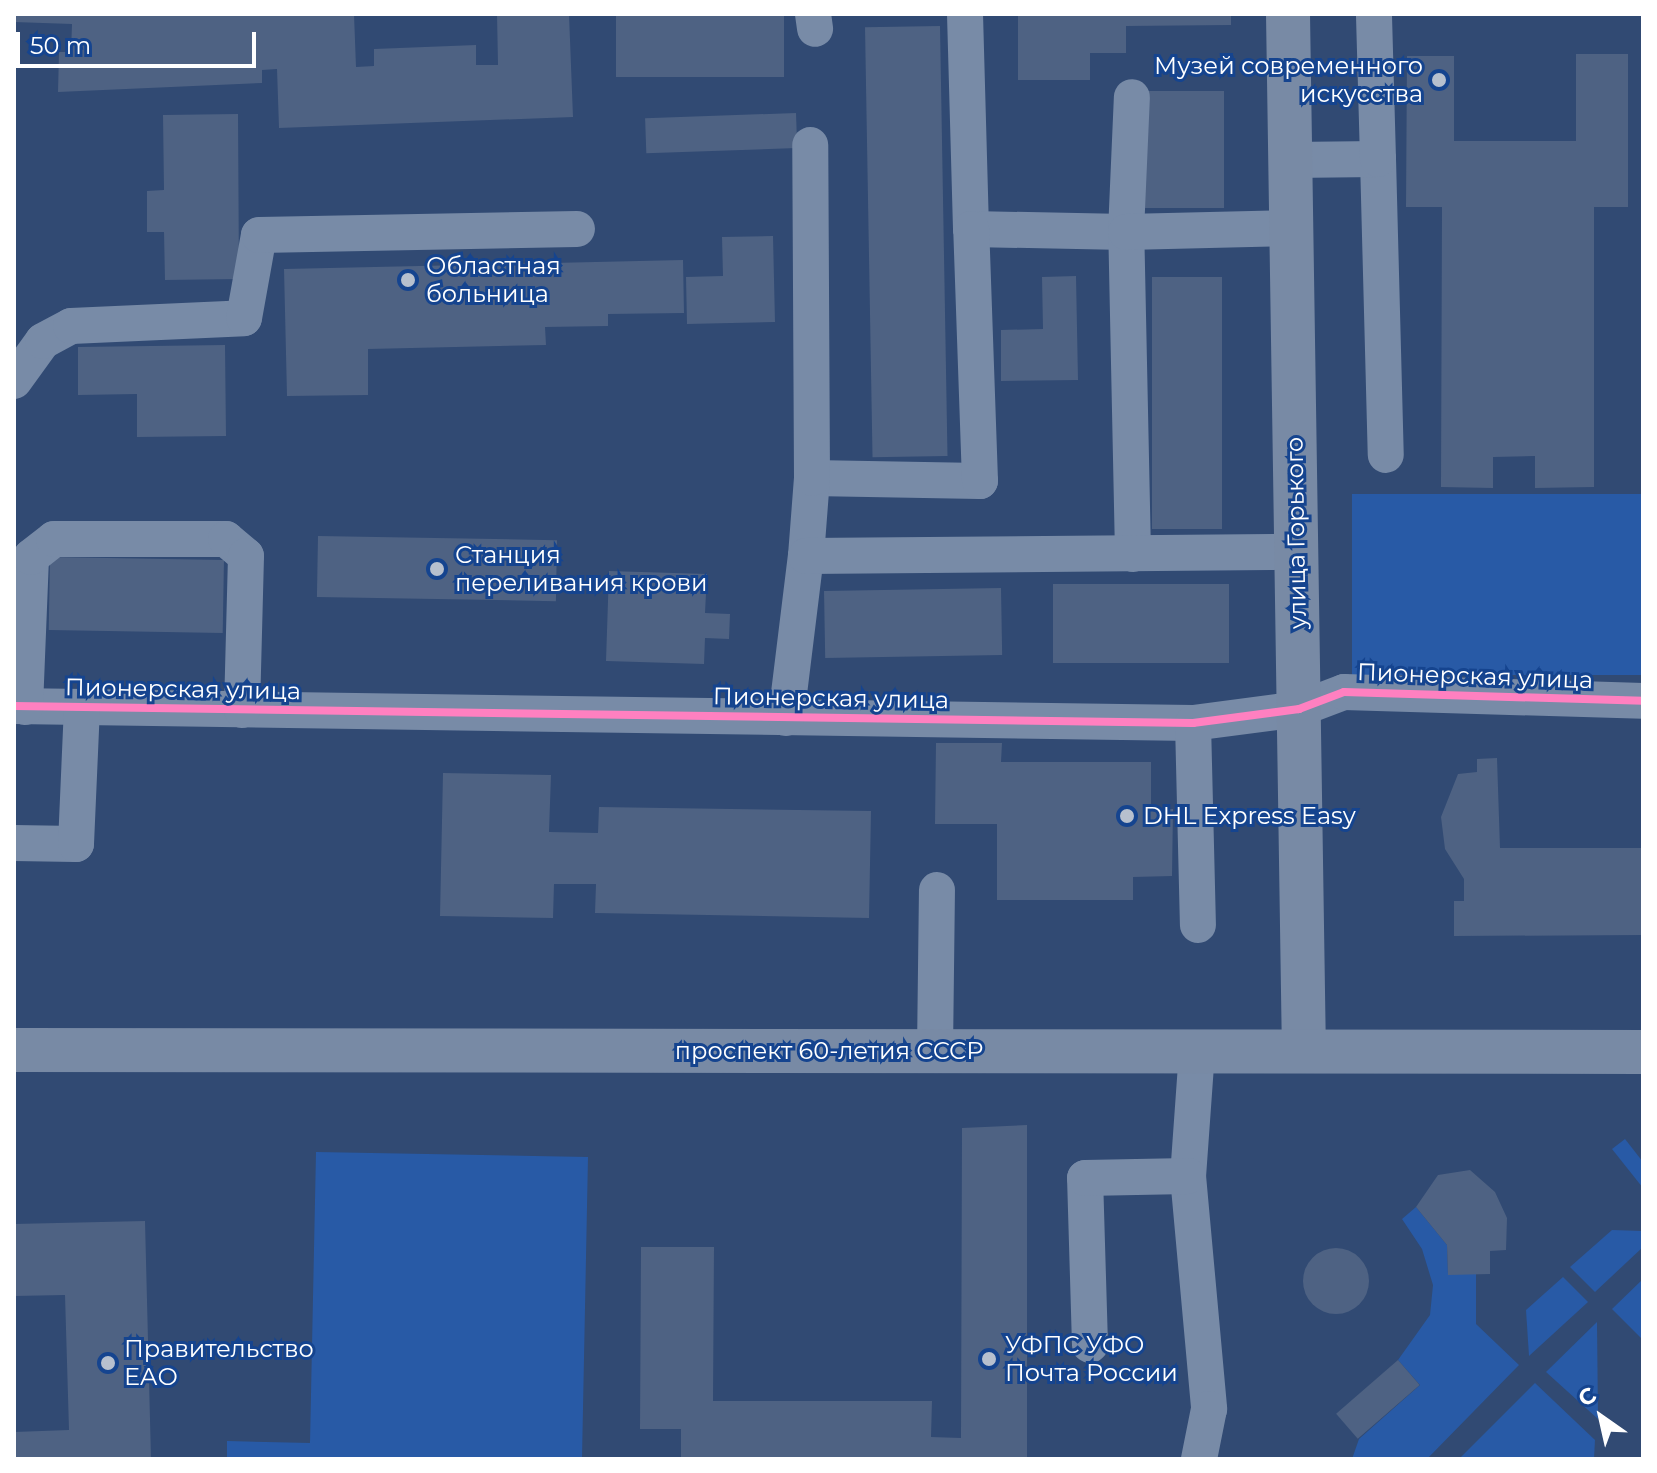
<!DOCTYPE html>
<html>
<head>
<meta charset="utf-8">
<style>
  body { margin:0 }
  #map { position:relative; width:1657px; height:1473px; overflow:hidden; background:#314a73; font-family:Montserrat,sans-serif }
  div>[style] { position:absolute }
  [style*='--x'] { left:calc(var(--x)*1px); top:calc(var(--y)*1px); width:calc(var(--w)*1px); rotate:calc(var(--a)*1deg) }
  .green>* { inset:0; background:#285aa6; transform-origin:0 0 }
  .building>* { inset:0; background:#4e6283; transform-origin:0 0 }
  .round { border-radius:50% }
  .minor>* { height:36px; margin:-18px; padding:0 18px; transform-origin:18px; border-radius:18px; background:#788ba7 }
  .major>* { height:44px; margin:-22px; padding:0 22px; transform-origin:22px; border-radius:22px; background:#788aa5 }
  .cycleway>* { height:8px; margin:-4px; padding:0 4px; transform-origin:4px; border-radius:4px; background:#ff80c0 }
  .dots>* { width:22px; height:22px; translate:-50% -50%; box-sizing:border-box; border:4px solid #15448f; border-radius:50% }
  span { translate:-50% -50%; white-space:nowrap; text-align:center; line-height:1.15; -webkit-text-stroke:6px #15448f; paint-order:stroke }
  .poi-label { font-size:24px; color:#fff }
  .right { translate:-100% -50%; text-align:right }
  .left { translate:0 -50%; text-align:left }
  .street-label { font-size:24px; color:#fff }
  .frame { position:absolute; inset:0; border:16px solid #fff; pointer-events:none }
  .north { position:absolute; left:1561px; top:1377px; width:80px; height:80px; -webkit-text-stroke:6px #15448f; paint-order:stroke; rotate:326deg; font-size:22px; font-weight:700; line-height:32px; text-align:center; color:#fff }
  .north::after { content:''; display:block; margin:auto; width:28px; height:36px; background:#fff; clip-path:polygon(50% 0,100% 100%,50% 72%,0 100%) }
  .scale { position:absolute; left:16px; top:32px; width:240px; height:36px; box-sizing:border-box; border:4px solid #fff; border-top:0; padding-left:10px; font-size:24px; line-height:28px; white-space:nowrap; color:#fff; -webkit-text-stroke:6px #15448f; paint-order:stroke }
</style>
</head>
<body>
<div id="map">
  <div class="green">
    <i style="left:1352px;top:494px;width:291px;height:181px"></i>
    <i style="clip-path:polygon(1625px 1139px,1643px 1162px,1643px 1188px,1612px 1149px)"></i>
    <i style="clip-path:polygon(316px 1152px,588px 1157px,582px 1459px,227px 1459px,227px 1441px,310px 1443px)"></i>
    <i style="clip-path:polygon(1416px 1207px,1447px 1245px,1448px 1274px,1476px 1274px,1476px 1324px,1519px 1365px,1427px 1459px,1352px 1459px,1359px 1439px,1420px 1385px,1398px 1360px,1430px 1315px,1433px 1285px,1422px 1249px,1402px 1219px)"></i>
    <i style="clip-path:polygon(1612px 1230px,1643px 1231px,1643px 1247px,1595px 1292px,1570px 1267px)"></i>
    <i style="clip-path:polygon(1563px 1277px,1588px 1302px,1529px 1356px,1526px 1310px)"></i>
    <i style="clip-path:polygon(1643px 1279px,1643px 1340px,1612px 1309px)"></i>
    <i style="clip-path:polygon(1597px 1322px,1598px 1419px,1546px 1372px)"></i>
    <i style="clip-path:polygon(1535px 1383px,1595px 1440px,1594px 1459px,1459px 1459px)"></i>
  </div>
  <div class="building">
    <i style="clip-path:polygon(14px 14px,354px 14px,356px 67px,374px 66px,374px 49px,476px 45px,476px 65px,498px 65px,497px 14px,569px 14px,573px 117px,279px 128px,277px 69px,262px 70px,262px 83px,58px 92px,59px 52px,71px 52px,72px 24px,14px 22px)"></i>
    <i style="left:784px;top:14px;width:63px;height:168px;rotate:90deg"></i>
    <i style="clip-path:polygon(1018px 14px,1231px 14px,1231px 25px,1126px 26px,1126px 53px,1090px 53px,1090px 80px,1018px 80px)"></i>
    <i style="left:940px;top:26px;width:430px;height:75px;rotate:89deg"></i>
    <i style="clip-path:polygon(1576px 54px,1628px 54px,1628px 207px,1594px 207px,1594px 487px,1535px 488px,1535px 456px,1493px 457px,1493px 488px,1441px 487px,1442px 207px,1406px 207px,1407px 56px,1454px 56px,1454px 141px,1576px 141px)"></i>
    <i style="left:1144px;top:91px;width:80px;height:117px"></i>
    <i style="left:796px;top:113px;width:35px;height:151px;rotate:88deg"></i>
    <i style="clip-path:polygon(238px 114px,239px 279px,165px 280px,164px 232px,147px 232px,147px 191px,164px 190px,163px 115px)"></i>
    <i style="clip-path:polygon(773px 236px,775px 322px,687px 324px,686px 277px,723px 276px,722px 237px)"></i>
    <i style="clip-path:polygon(683px 260px,684px 313px,608px 314px,608px 326px,545px 327px,546px 345px,368px 349px,368px 395px,287px 396px,284px 269px)"></i>
    <i style="clip-path:polygon(1076px 276px,1078px 380px,1001px 381px,1001px 330px,1043px 329px,1042px 277px)"></i>
    <i style="left:1152px;top:277px;width:70px;height:252px"></i>
    <i style="clip-path:polygon(225px 345px,226px 436px,137px 437px,137px 394px,78px 395px,78px 347px)"></i>
    <i style="left:318px;top:536px;width:239px;height:61px;rotate:1deg"></i>
    <i style="left:50px;top:557px;width:174px;height:73px;rotate:1deg"></i>
    <i style="clip-path:polygon(609px 571px,707px 574px,705px 613px,730px 614px,729px 639px,705px 638px,704px 664px,606px 661px)"></i>
    <i style="left:1053px;top:584px;width:176px;height:79px"></i>
    <i style="left:1001px;top:588px;width:67px;height:177px;rotate:89deg"></i>
    <i style="clip-path:polygon(936px 743px,1002px 743px,1001px 762px,1151px 762px,1151px 810px,1173px 809px,1172px 876px,1133px 877px,1133px 900px,997px 900px,997px 824px,935px 824px)"></i>
    <i style="clip-path:polygon(1497px 758px,1500px 848px,1643px 848px,1643px 935px,1454px 936px,1454px 901px,1464px 901px,1464px 879px,1445px 849px,1441px 817px,1458px 774px,1477px 772px,1477px 759px)"></i>
    <i style="clip-path:polygon(443px 773px,551px 775px,549px 832px,598px 833px,599px 807px,871px 811px,869px 918px,595px 913px,596px 884px,554px 884px,553px 918px,440px 916px)"></i>
    <i style="clip-path:polygon(1027px 1125px,1027px 1459px,681px 1459px,681px 1429px,640px 1429px,641px 1247px,714px 1247px,713px 1401px,932px 1401px,931px 1437px,961px 1438px,962px 1128px)"></i>
    <i style="clip-path:polygon(1470px 1170px,1495px 1192px,1507px 1218px,1506px 1250px,1490px 1251px,1490px 1274px,1448px 1275px,1447px 1245px,1416px 1207px,1438px 1175px)"></i>
    <i style="clip-path:polygon(145px 1221px,151px 1459px,14px 1459px,14px 1432px,69px 1430px,65px 1295px,14px 1296px,14px 1224px)"></i>
    <i class="round" style="left:1303px;top:1248px;width:66px;height:66px"></i>
    <i style="left:1398px;top:1360px;width:33px;height:82px;rotate:49deg"></i>
  </div>
  <div class="minor">
    <i style="--x:813;--y:14;--w:15;--a:82"></i>
    <i style="--x:965;--y:14;--w:215;--a:88.4"></i>
    <i style="--x:971;--y:229;--w:155;--a:1.1"></i>
    <i style="--x:1126;--y:232;--w:135;--a:-87.5"></i>
    <i style="--x:1378;--y:159;--w:296;--a:88.5"></i>
    <i style="--x:1290;--y:160;--w:88;--a:-0.7"></i>
    <i style="--x:1378;--y:159;--w:145;--a:-91.6"></i>
    <i style="--x:14;--y:381;--w:49;--a:-54.1"></i>
    <i style="--x:43;--y:341;--w:32;--a:-28"></i>
    <i style="--x:71;--y:326;--w:173;--a:-2.6"></i>
    <i style="--x:244;--y:318;--w:84;--a:-79.8"></i>
    <i style="--x:259;--y:235;--w:318;--a:-1.1"></i>
    <i style="--x:812;--y:478;--w:168;--a:1"></i>
    <i style="--x:980;--y:481;--w:252;--a:-92"></i>
    <i style="--x:1133;--y:554;--w:322;--a:-91.2"></i>
    <i style="--x:1126;--y:232;--w:165;--a:-1.4"></i>
    <i style="--x:806;--y:556;--w:78;--a:-85.6"></i>
    <i style="--x:812;--y:478;--w:333;--a:-90.3"></i>
    <i style="--x:14;--y:706;--w:1179;--a:0.83"></i>
    <i style="--x:1193;--y:723;--w:107;--a:-7.5"></i>
    <i style="--x:1299;--y:709;--w:48;--a:-20.7"></i>
    <i style="--x:1344;--y:692;--w:299;--a:1.7"></i>
    <i style="--x:25;--y:707;--w:150;--a:-87.7"></i>
    <i style="--x:31;--y:557;--w:29;--a:-38"></i>
    <i style="--x:54;--y:539;--w:172;--a:0"></i>
    <i style="--x:226;--y:539;--w:26;--a:40"></i>
    <i style="--x:246;--y:556;--w:154;--a:91.5"></i>
    <i style="--x:786;--y:718;--w:163;--a:-83"></i>
    <i style="--x:806;--y:556;--w:490;--a:-0.5"></i>
    <i style="--x:1193;--y:723;--w:202;--a:88.6"></i>
    <i style="--x:14;--y:843;--w:62;--a:0.9"></i>
    <i style="--x:76;--y:844;--w:137;--a:-87.5"></i>
    <i style="--x:935;--y:1051;--w:161;--a:-89.3"></i>
    <i style="--x:1197;--y:1051;--w:125;--a:94.1"></i>
    <i style="--x:1188;--y:1176;--w:234;--a:84.8"></i>
    <i style="--x:1209;--y:1409;--w:51;--a:101.3"></i>
    <i style="--x:1090;--y:1345;--w:167;--a:-91.7"></i>
    <i style="--x:1085;--y:1178;--w:103;--a:-1.1"></i>
  </div>
  <div class="major">
    <i style="--x:1288;--y:14;--w:1037;--a:89.12"></i>
    <i style="--x:14;--y:1050;--w:1629;--a:0.07"></i>
  </div>
  <div class="cycleway">
    <i style="--x:14;--y:706;--w:1179;--a:0.83"></i>
    <i style="--x:1193;--y:723;--w:107;--a:-7.5"></i>
    <i style="--x:1299;--y:709;--w:48;--a:-20.7"></i>
    <i style="--x:1344;--y:692;--w:299;--a:1.7"></i>
  </div>
  <div class="dots">
    <i style="left:1439px;top:80px;background:#b7c0ce"></i>
    <i style="left:408px;top:280px;background:#b7c0ce"></i>
    <i style="left:437px;top:569px;background:#b7c0ce"></i>
    <i style="left:1127px;top:816px;background:#b7c0ce"></i>
    <i style="left:989px;top:1359px;background:#b7c0ce"></i>
    <i style="left:108px;top:1363px;background:#b7c0ce"></i>
  </div>
  <div class="poi-label">
    <span class="right" style="left:1423px;top:80px">Музей современного<br>искусства</span>
    <span class="left" style="left:426px;top:280px">Областная<br>больница</span>
    <span class="left" style="left:455px;top:569px">Станция<br>переливания крови</span>
    <span class="left" style="left:1143px;top:816px">DHL Express Easy</span>
    <span class="left" style="left:1005px;top:1359px">УФПС УФО<br>Почта России</span>
    <span class="left" style="left:124px;top:1363px">Правительство<br>ЕАО</span>
  </div>
  <div class="street-label">
    <span style="left:1296px;top:533px;rotate:-91deg">улица Горького</span>
    <span style="left:1475px;top:676px;rotate:2deg">Пионерская улица</span>
    <span style="left:183px;top:689px;rotate:1deg">Пионерская улица</span>
    <span style="left:831px;top:698px;rotate:1deg">Пионерская улица</span>
    <span style="left:829px;top:1051px">проспект 60-летия СССР</span>
  </div>
  <div class="frame"></div>
  <div class="north">С</div>
  <div class="scale">50 m</div>
</div>
</body>
</html>
